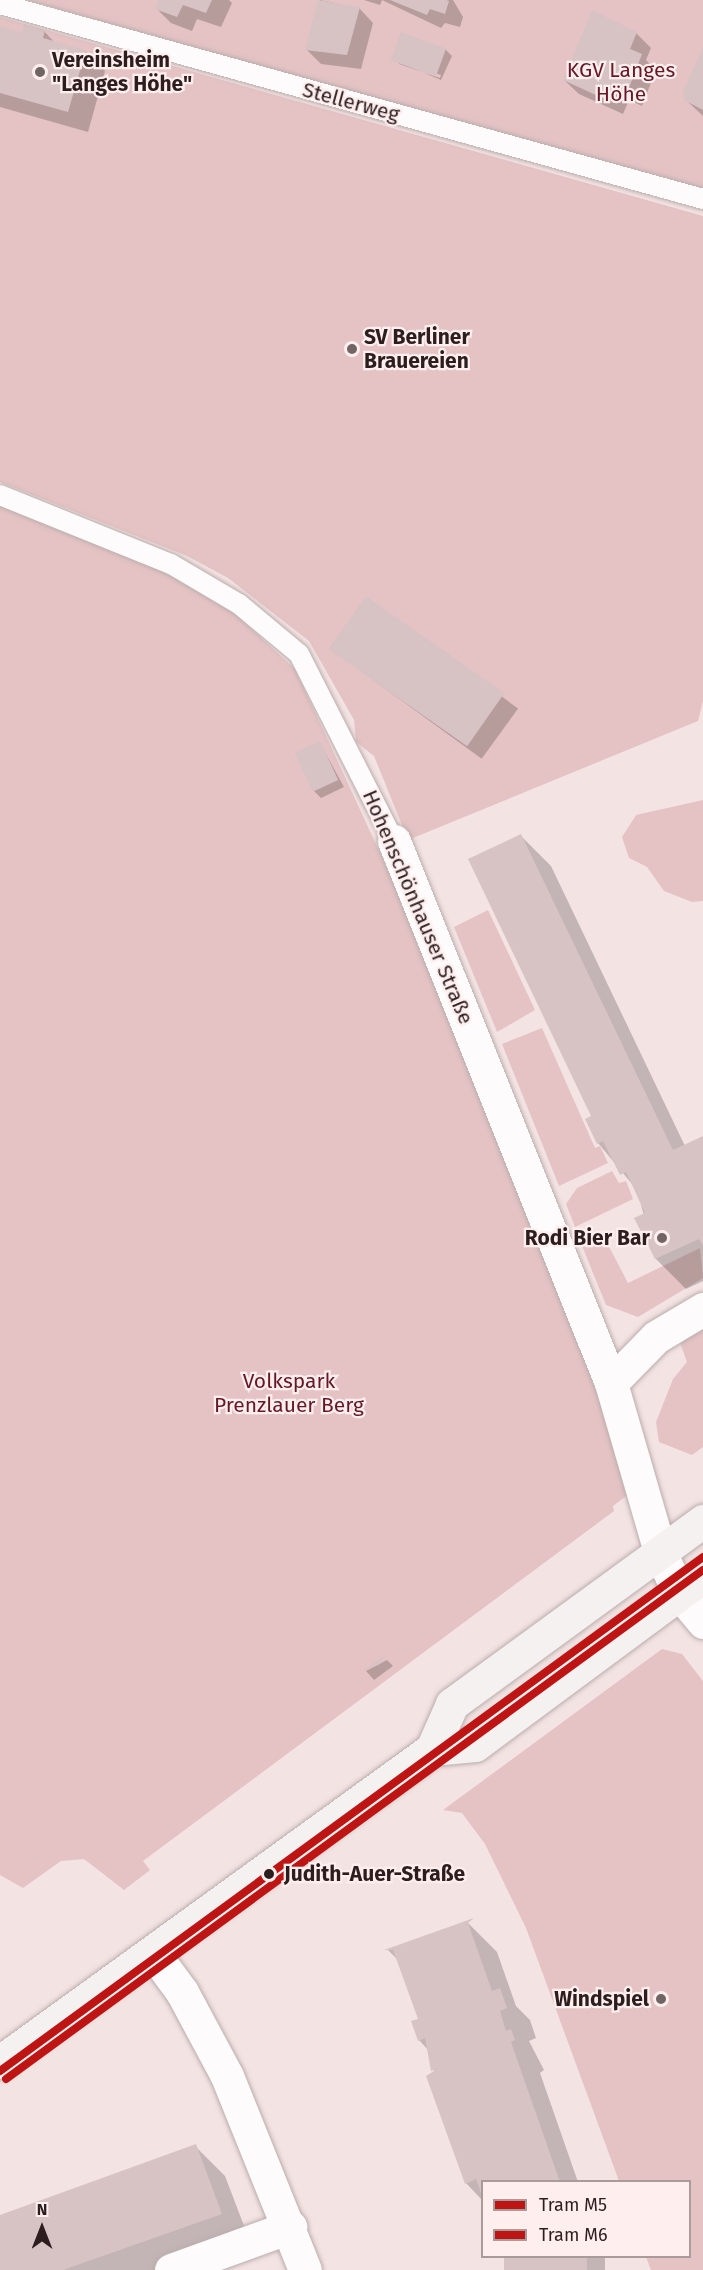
<!DOCTYPE html>
<html>
<head>
<meta charset="utf-8">
<style>
  body { margin:0 }
  #map { position:relative; width:703px; height:2270px; overflow:hidden; background:#f4e3e3; font-family:"Fira Sans",sans-serif }
  div>[style] { position:absolute }
  [style*='--x'] { left:calc(var(--x)*1px); top:calc(var(--y)*1px); width:calc(var(--w)*1px); rotate:calc(var(--a)*1deg) }
  .green>* { inset:0; background:#e5c3c4 }
  .shadow>* { inset:0; background:#0003; transform-origin:0 0 }
  .building>* { inset:0; background:#d7c3c3; transform-origin:0 0 }
  .roads { filter:drop-shadow(0 0 2px #bbadad) drop-shadow(0 0 2px #bbadad) }
  .lane>* { height:20px; margin:-10px; padding:0 10px; transform-origin:10px; border-radius:10px; background:#fdfbfb }
  .street>* { height:33px; margin:-16.5px; padding:0 16.5px; transform-origin:16.5px; border-radius:16.5px; background:#fdfbfb }
  .secondary>* { height:33px; margin:-16.5px; padding:0 16.5px; transform-origin:16.5px; border-radius:16.5px; background:#f6f1f1 }
  .tram-1>* { height:8px; margin:-4px; padding:0 4px; transform-origin:4px; border-radius:4px; background:#be1414 }
  .tram-2>* { height:8px; margin:-4px; padding:0 4px; transform-origin:4px; border-radius:4px; background:#be1414 }
  .dots>* { width:16px; height:16px; translate:-50% -50%; box-sizing:border-box; border:3px solid #feeeee; border-radius:50% }
  span { translate:-50% -50%; white-space:nowrap; text-align:center; line-height:1.15; -webkit-text-stroke:4.5px #feeeee; paint-order:stroke }
  .poi-label { font-size:21px; color:#2c1e1f; font-weight:700 }
  .left { translate:0 -50%; text-align:left }
  .right { translate:-100% -50%; text-align:right }
  .park-label { font-size:21px; color:#661825 }
  .street-label { font-size:21px; color:#2c1e1f }
  .stop-label { font-size:21px; color:#2c1e1f; font-weight:700 }
  .legend { position:absolute; left:481px; top:2180px; width:210px; height:78px; box-sizing:border-box; background:#feeeee; border:2px solid #aa9b9b; margin:0; padding:8px 10px; list-style:none; font-size:18px; color:#2c1e1f }
  .legend li { display:flex; align-items:center; gap:12px; height:30px }
  .legend b { width:30px; border:2px solid #aa9b9b }
  .north { position:absolute; left:12px; top:2198px; width:60px; height:60px; -webkit-text-stroke:4px #feeeee; paint-order:stroke; rotate:0deg; font-size:16px; font-weight:700; line-height:24px; text-align:center; color:#2c1e1f }
  .north::after { content:''; display:block; margin:auto; width:21px; height:27px; background:#2c1e1f; clip-path:polygon(50% 0,100% 100%,50% 72%,0 100%) }
</style>
</head>
<body>
<div id="map">
  <div class="green">
    <i style="clip-path:polygon(26px 0,703px 0,703px 191px)"></i>
    <i style="clip-path:polygon(0 17px,703px 216px,703px 701px,698px 721px,408px 840px,374px 756px,356px 742px,354px 720px,309px 641px,228px 578px,187px 556px,0 482px)"></i>
    <i style="clip-path:polygon(0 506px,157px 568px,234px 613px,295px 669px,393px 881px,602px 1402px,630px 1493px,613px 1506px,614px 1511px,143px 1861px,150px 1870px,124px 1890px,84px 1859px,61px 1861px,23px 1888px,0 1875px)"></i>
    <i style="clip-path:polygon(703px 800px,703px 901px,692px 902px,664px 891px,647px 867px,629px 858px,622px 837px,636px 815px)"></i>
    <i style="clip-path:polygon(488px 910px,535px 1010px,497px 1032px,454px 927px)"></i>
    <i style="clip-path:polygon(542px 1028px,595px 1148px,600px 1146px,608px 1163px,559px 1186px,502px 1044px)"></i>
    <i style="clip-path:polygon(612px 1171px,619px 1183px,626px 1181px,633px 1199px,575px 1227px,566px 1204px,577px 1188px)"></i>
    <i style="clip-path:polygon(604px 1237px,628px 1283px,700px 1248px,703px 1278px,638px 1317px,606px 1305px,582px 1246px)"></i>
    <i style="clip-path:polygon(703px 1322px,703px 1447px,692px 1455px,659px 1442px,656px 1422px,673px 1379px,687px 1362px,679px 1340px)"></i>
    <i style="clip-path:polygon(662px 1649px,682px 1654px,703px 1681px,703px 2270px,651px 2270px,646px 2257px,690px 2256px,690px 2182px,619px 2181px,526px 1928px,485px 1844px,462px 1813px,443px 1810px)"></i>
  </div>
  <div class="shadow">
    <i style="clip-path:polygon(159px 0,229px 0,232px 3px,221px 27px,197px 19px,192px 31px,171px 23px,156px 8px)"></i>
    <i style="clip-path:polygon(320px 0,359px 8px,373px 23px,361px 69px,321px 64px,306px 49px)"></i>
    <i style="clip-path:polygon(364px 0,382px 0,380px 5px)"></i>
    <i style="clip-path:polygon(382px 0,453px 0,463px 17px,460px 27px,445px 23px,441px 28px)"></i>
    <i style="clip-path:polygon(0 27px,23px 34px,44px 31px,55px 43px,85px 51px,105px 71px,88px 132px,0 107px)"></i>
    <i style="clip-path:polygon(636px 33px,651px 48px,646px 60px,656px 70px,642px 106px,629px 100px,623px 114px,579px 94px,564px 80px)"></i>
    <i style="clip-path:polygon(evenodd,445px 49px,452px 56px,441px 80px,392px 59px,445px 49px,399px 61px,441px 75px,440px 78px,399px 64px,399px 61px)"></i>
    <i style="clip-path:polygon(703px 51px,703px 116px,686px 100px)"></i>
    <i style="left:366px;top:598px;width:188px;height:62px;rotate:36deg"></i>
    <i style="clip-path:polygon(320px 743px,344px 787px,321px 798px,314px 791px)"></i>
    <i style="clip-path:polygon(521px 836px,551px 866px,685px 1146px,703px 1137px,703px 1281px,686px 1289px,656px 1259px,637px 1190px,598px 1143px)"></i>
    <i style="clip-path:polygon(387px 1660px,393px 1666px,374px 1680px,366px 1671px)"></i>
    <i style="clip-path:polygon(467px 1922px,497px 1952px,516px 2006px,530px 2020px,536px 2038px,529px 2041px,544px 2070px,540px 2073px,578px 2182px,482px 2182px,482px 2200px,466px 2183px,429px 2051px,419px 2040px,420px 2020px,398px 1960px,388px 1950px)"></i>
    <i style="clip-path:polygon(195px 2146px,225px 2176px,251px 2244px,179px 2270px,0 2270px,0 2217px)"></i>
    <i style="left:505px;top:2256px;width:100px;height:15px"></i>
  </div>
  <div class="building">
    <i style="clip-path:polygon(158px 0,212px 0,206px 13px,183px 5px,177px 17px,155px 9px)"></i>
    <i style="clip-path:polygon(318px 0,360px 7px,347px 55px,305px 50px)"></i>
    <i style="clip-path:polygon(390px 0,446px 0,449px 1px,445px 14px,430px 9px,427px 15px)"></i>
    <i style="clip-path:polygon(592px 10px,637px 32px,630px 49px,642px 54px,627px 93px,614px 87px,609px 101px,563px 80px)"></i>
    <i style="clip-path:polygon(24px 24px,45px 30px,43px 38px,86px 50px,68px 112px,0 93px,0 26px,22px 32px)"></i>
    <i style="left:401px;top:32px;width:48px;height:30px;rotate:20deg"></i>
    <i style="clip-path:polygon(703px 47px,703px 110px,684px 100px,683px 91px)"></i>
    <i style="left:366px;top:596px;width:169px;height:65px;rotate:35deg"></i>
    <i style="left:320px;top:741px;width:43px;height:28px;rotate:65deg"></i>
    <i style="clip-path:polygon(521px 834px,673px 1150px,703px 1136px,703px 1246px,699px 1239px,655px 1259px,634px 1218px,645px 1213px,626px 1172px,620px 1175px,603px 1141px,597px 1144px,585px 1119px,591px 1116px,468px 859px)"></i>
    <i style="clip-path:polygon(385px 1656px,380px 1664px,363px 1671px,378px 1660px)"></i>
    <i style="clip-path:polygon(474px 1918px,468px 1923px,492px 1991px,500px 1988px,507px 2008px,500px 2011px,506px 2031px,511px 2029px,515px 2040px,511px 2042px,560px 2182px,482px 2182px,482px 2196px,476px 2179px,465px 2184px,426px 2076px,437px 2069px,431px 2071px,425px 2038px,418px 2041px,411px 2021px,418px 2019px,393px 1950px,384px 1950px)"></i>
    <i style="clip-path:polygon(196px 2144px,222px 2214px,63px 2270px,0 2270px,0 2215px)"></i>
    <i style="left:504px;top:2256px;width:83px;height:15px"></i>
  </div>
  <div class="roads">
    <div class="lane">
      <i style="--x:0;--y:4;--w:730;--a:15.5"></i>
      <i style="--x:0;--y:495;--w:184;--a:22"></i>
      <i style="--x:171;--y:564;--w:79;--a:30.5"></i>
      <i style="--x:239;--y:604;--w:78;--a:39.8"></i>
      <i style="--x:299;--y:654;--w:210;--a:63.1"></i>
    </div>
    <div class="street">
      <i style="--x:394;--y:841;--w:584;--a:68.18"></i>
      <i style="--x:611;--y:1383;--w:176;--a:73.8"></i>
      <i style="--x:660;--y:1552;--w:45;--a:65.1"></i>
      <i style="--x:679;--y:1593;--w:38;--a:50"></i>
      <i style="--x:611;--y:1383;--w:64;--a:-45.6"></i>
      <i style="--x:656;--y:1337;--w:55;--a:-30.8"></i>
      <i style="--x:154;--y:1954;--w:47;--a:53.6"></i>
      <i style="--x:182;--y:1992;--w:95;--a:61.8"></i>
      <i style="--x:227;--y:2076;--w:209;--a:68.1"></i>
      <i style="--x:171;--y:2270;--w:127;--a:-19.9"></i>
    </div>
    <div class="secondary">
      <i style="--x:432;--y:1749;--w:43;--a:-5.3"></i>
      <i style="--x:475;--y:1745;--w:284;--a:-36.5"></i>
      <i style="--x:0;--y:2062;--w:533;--a:-35.92"></i>
      <i style="--x:432;--y:1749;--w:49;--a:-66"></i>
      <i style="--x:452;--y:1704;--w:311;--a:-36.1"></i>
    </div>
  </div>
  <div class="tram-1">
    <i style="--x:0;--y:2071;--w:871;--a:-36.17"></i>
  </div>
  <div class="tram-2">
    <i style="--x:6;--y:2079;--w:863;--a:-36.14"></i>
  </div>
  <div class="dots">
    <i style="left:40px;top:72px;background:#726364"></i>
    <i style="left:352px;top:349px;background:#726364"></i>
    <i style="left:662px;top:1238px;background:#726364"></i>
    <i style="left:269px;top:1874px;background:#2c1e1f"></i>
    <i style="left:661px;top:1999px;background:#726364"></i>
  </div>
  <div class="poi-label">
    <span class="left" style="left:52px;top:72px">Vereinsheim<br>"Langes Höhe"</span>
    <span class="left" style="left:364px;top:349px">SV Berliner<br>Brauereien</span>
    <span class="right" style="left:650px;top:1238px">Rodi Bier Bar</span>
    <span class="right" style="left:649px;top:1999px">Windspiel</span>
  </div>
  <div class="park-label">
    <span style="left:621px;top:82px">KGV Langes<br>Höhe</span>
    <span style="left:289px;top:1393px">Volkspark<br>Prenzlauer Berg</span>
  </div>
  <div class="street-label">
    <span style="left:351px;top:102px;rotate:15deg">Stellerweg</span>
    <span style="left:418px;top:907px;rotate:67deg">Hohenschönhauser Straße</span>
  </div>
  <div class="stop-label">
    <span class="left" style="left:284px;top:1874px">Judith-Auer-Straße</span>
  </div>
  <ul class="legend">
  <li><b style="height:8px;background:#be1414"></b>Tram M5</li>
  <li><b style="height:8px;background:#be1414"></b>Tram M6</li>
  </ul>
  <div class="north">N</div>
</div>
</body>
</html>
